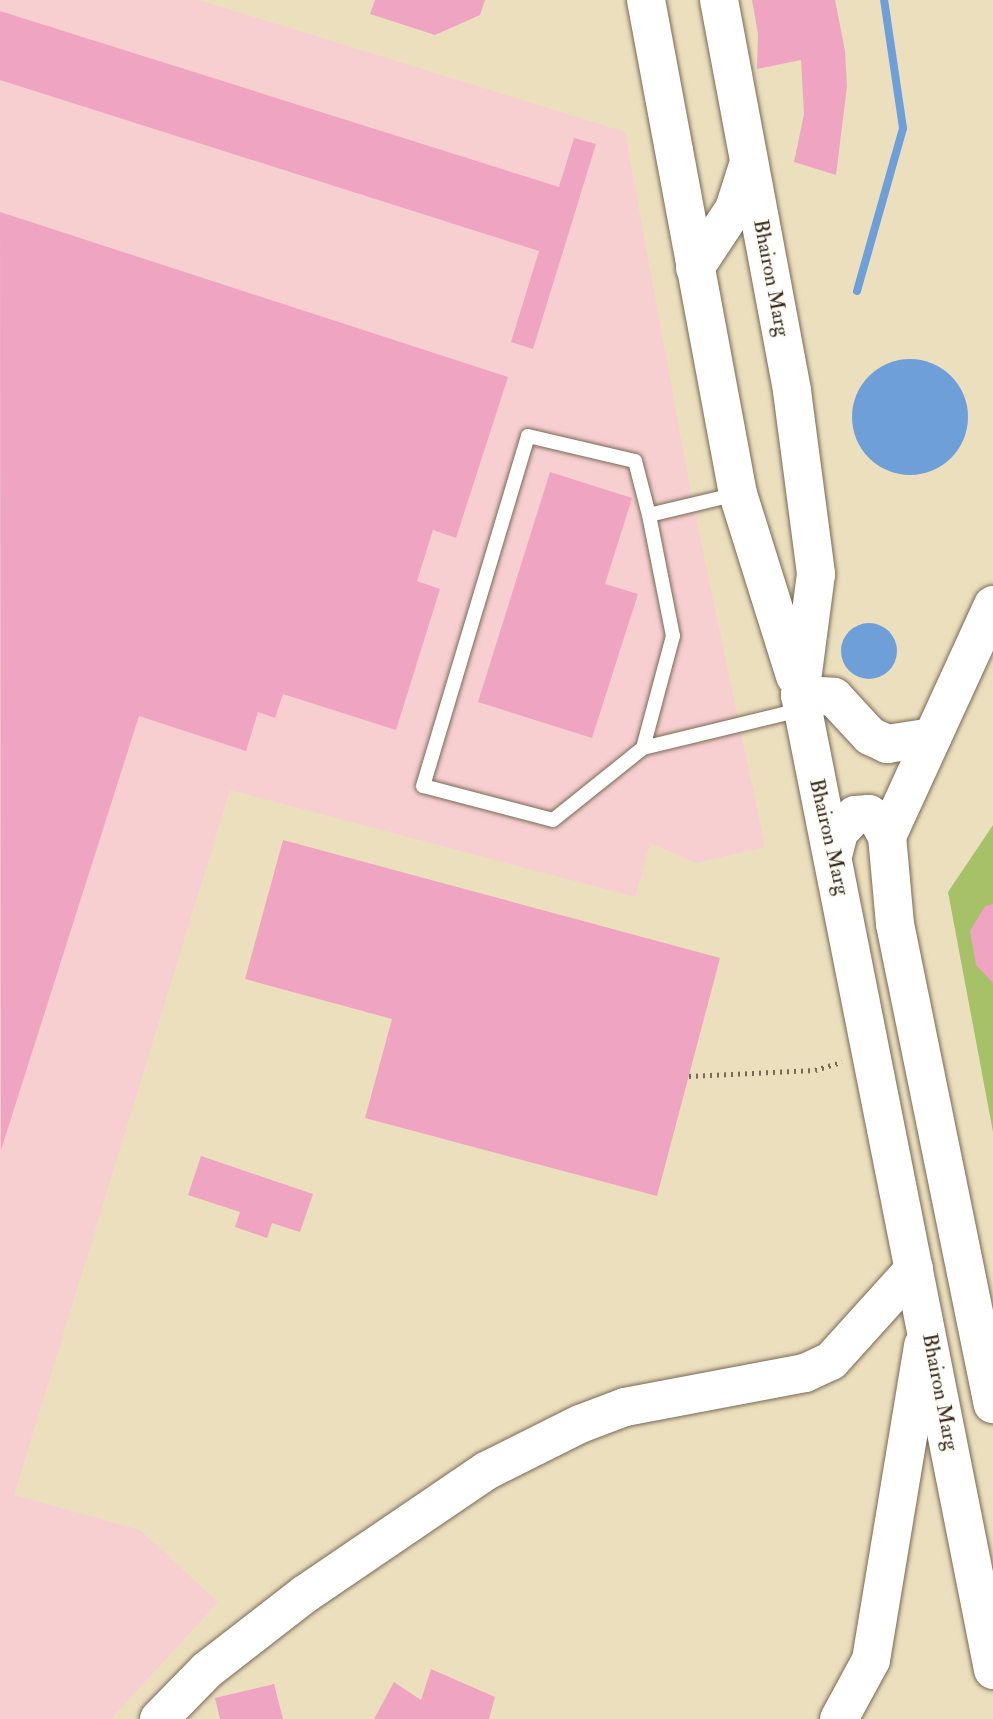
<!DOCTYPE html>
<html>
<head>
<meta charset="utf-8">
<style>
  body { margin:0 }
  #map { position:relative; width:993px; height:1719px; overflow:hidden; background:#ecdfbe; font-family:"IM FELL Double Pica",serif }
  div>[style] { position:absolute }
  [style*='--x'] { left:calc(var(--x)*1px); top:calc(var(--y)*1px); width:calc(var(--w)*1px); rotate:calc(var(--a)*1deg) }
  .built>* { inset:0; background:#f7cfd0 }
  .green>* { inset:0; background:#a6c168 }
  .water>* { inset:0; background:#6f9fd9 }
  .round { border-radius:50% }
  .stream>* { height:8px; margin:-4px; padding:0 4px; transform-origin:4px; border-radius:4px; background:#6f9fd9 }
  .building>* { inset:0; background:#efa5c1 }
  .path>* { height:4.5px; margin-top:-2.25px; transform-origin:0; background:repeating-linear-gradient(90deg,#796956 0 2px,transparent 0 7px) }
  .roads { filter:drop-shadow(0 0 2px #796956) drop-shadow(0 0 2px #796956) }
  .lane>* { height:14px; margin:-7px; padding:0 7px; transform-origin:7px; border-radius:7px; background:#fff }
  .secondary>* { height:38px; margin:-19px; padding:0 19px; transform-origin:19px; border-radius:19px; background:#fff }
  span { translate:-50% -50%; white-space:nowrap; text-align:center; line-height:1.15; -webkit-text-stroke:5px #fdfcf7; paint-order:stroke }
  .street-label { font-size:21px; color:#3b2a1e }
</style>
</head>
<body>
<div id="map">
  <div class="built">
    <i style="clip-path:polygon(0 0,199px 0,625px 132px,693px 504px,765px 847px,696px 863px,650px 843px,635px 897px,230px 790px,14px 1495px,140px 1530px,218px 1602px,111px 1719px,0 1719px)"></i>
  </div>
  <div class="green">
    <i style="clip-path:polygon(993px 825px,993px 1132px,948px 892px)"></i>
  </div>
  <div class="water">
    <i class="round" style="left:852px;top:359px;width:116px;height:116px"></i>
    <i class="round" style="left:841px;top:623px;width:56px;height:56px"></i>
  </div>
  <div class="stream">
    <i style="--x:857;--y:291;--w:169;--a:-74.2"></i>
    <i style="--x:903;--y:128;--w:129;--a:-98.4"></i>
  </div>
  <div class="building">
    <i style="clip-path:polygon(375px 0,485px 0,480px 15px,435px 35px,370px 14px)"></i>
    <i style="clip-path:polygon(752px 0,835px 0,845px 51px,847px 86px,836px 175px,794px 162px,804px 114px,801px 60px,757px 69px,758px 34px)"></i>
    <i style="clip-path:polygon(0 11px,559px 187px,574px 138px,596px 144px,533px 349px,511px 342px,539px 251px,0 80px)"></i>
    <i style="clip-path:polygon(0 212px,508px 377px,456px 538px,433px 530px,417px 581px,440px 589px,396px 730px,283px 694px,275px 718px,258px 712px,246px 751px,139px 716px,1px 1150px)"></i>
    <i style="clip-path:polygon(550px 472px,632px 498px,605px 584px,638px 594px,592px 738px,478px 702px)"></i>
    <i style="clip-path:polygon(283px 840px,720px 958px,657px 1196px,365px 1118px,392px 1019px,245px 979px)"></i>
    <i style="clip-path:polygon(993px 904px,993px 983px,976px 965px,970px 931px,985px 906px)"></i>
    <i style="clip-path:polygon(201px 1156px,313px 1194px,300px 1232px,272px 1223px,267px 1238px,235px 1227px,240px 1212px,188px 1195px)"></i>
    <i style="clip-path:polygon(431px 1669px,495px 1697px,489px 1719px,374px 1719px,394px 1682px,421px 1700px)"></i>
    <i style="clip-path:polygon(274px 1684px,283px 1719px,220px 1719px,215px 1698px)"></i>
  </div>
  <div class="path">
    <i style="--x:689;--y:1076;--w:126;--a:-2.7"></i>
    <i style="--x:815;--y:1070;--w:28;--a:-17"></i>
  </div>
  <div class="roads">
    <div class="lane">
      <i style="--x:737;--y:494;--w:90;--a:166.6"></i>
      <i style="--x:649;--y:515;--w:123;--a:78.8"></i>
      <i style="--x:673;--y:636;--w:116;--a:105"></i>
      <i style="--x:643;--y:748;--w:162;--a:-13.6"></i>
      <i style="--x:643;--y:748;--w:115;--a:141.3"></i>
      <i style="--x:553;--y:820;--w:134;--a:-165.3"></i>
      <i style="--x:423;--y:786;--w:365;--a:-73.3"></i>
      <i style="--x:528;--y:436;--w:110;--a:13.2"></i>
      <i style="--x:635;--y:461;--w:56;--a:75.5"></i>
    </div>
    <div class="secondary">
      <i style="--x:646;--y:0;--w:502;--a:79.45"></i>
      <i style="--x:738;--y:494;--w:191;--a:72.6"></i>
      <i style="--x:719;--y:0;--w:398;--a:79.4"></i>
      <i style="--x:792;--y:391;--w:185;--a:82.5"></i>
      <i style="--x:816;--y:574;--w:122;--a:97.5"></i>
      <i style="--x:800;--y:695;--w:994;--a:78.8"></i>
      <i style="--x:695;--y:268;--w:71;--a:-56.5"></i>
      <i style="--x:734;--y:209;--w:46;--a:-72.3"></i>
      <i style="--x:993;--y:605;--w:254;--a:114.6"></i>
      <i style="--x:887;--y:836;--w:88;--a:84.8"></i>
      <i style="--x:895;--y:924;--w:490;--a:78.5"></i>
      <i style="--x:800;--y:695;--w:34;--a:3"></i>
      <i style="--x:834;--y:697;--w:53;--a:47.3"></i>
      <i style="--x:870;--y:736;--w:19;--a:25"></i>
      <i style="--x:887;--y:744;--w:46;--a:-8.8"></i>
      <i style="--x:834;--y:852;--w:21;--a:-76"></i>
      <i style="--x:839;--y:832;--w:23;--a:-47"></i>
      <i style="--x:855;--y:815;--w:14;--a:-4"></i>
      <i style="--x:869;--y:814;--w:11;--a:34"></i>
      <i style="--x:878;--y:820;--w:18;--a:61"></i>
      <i style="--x:159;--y:1719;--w:69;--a:-45.6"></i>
      <i style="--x:207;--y:1670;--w:124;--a:-37.8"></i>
      <i style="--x:305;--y:1594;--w:219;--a:-34.2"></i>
      <i style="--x:486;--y:1471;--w:105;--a:-26.6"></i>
      <i style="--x:580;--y:1424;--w:48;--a:-20.7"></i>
      <i style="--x:625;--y:1407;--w:183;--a:-10.7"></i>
      <i style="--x:805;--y:1373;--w:29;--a:-25"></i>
      <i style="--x:831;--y:1361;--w:124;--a:-47.9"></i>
      <i style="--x:839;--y:1719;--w:67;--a:-61.5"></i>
      <i style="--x:871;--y:1660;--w:319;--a:-80.6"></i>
    </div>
  </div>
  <div class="street-label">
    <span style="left:771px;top:278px;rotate:79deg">Bhairon Marg</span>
    <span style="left:829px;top:837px;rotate:77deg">Bhairon Marg</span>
    <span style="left:940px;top:1392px;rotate:79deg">Bhairon Marg</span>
  </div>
</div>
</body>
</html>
